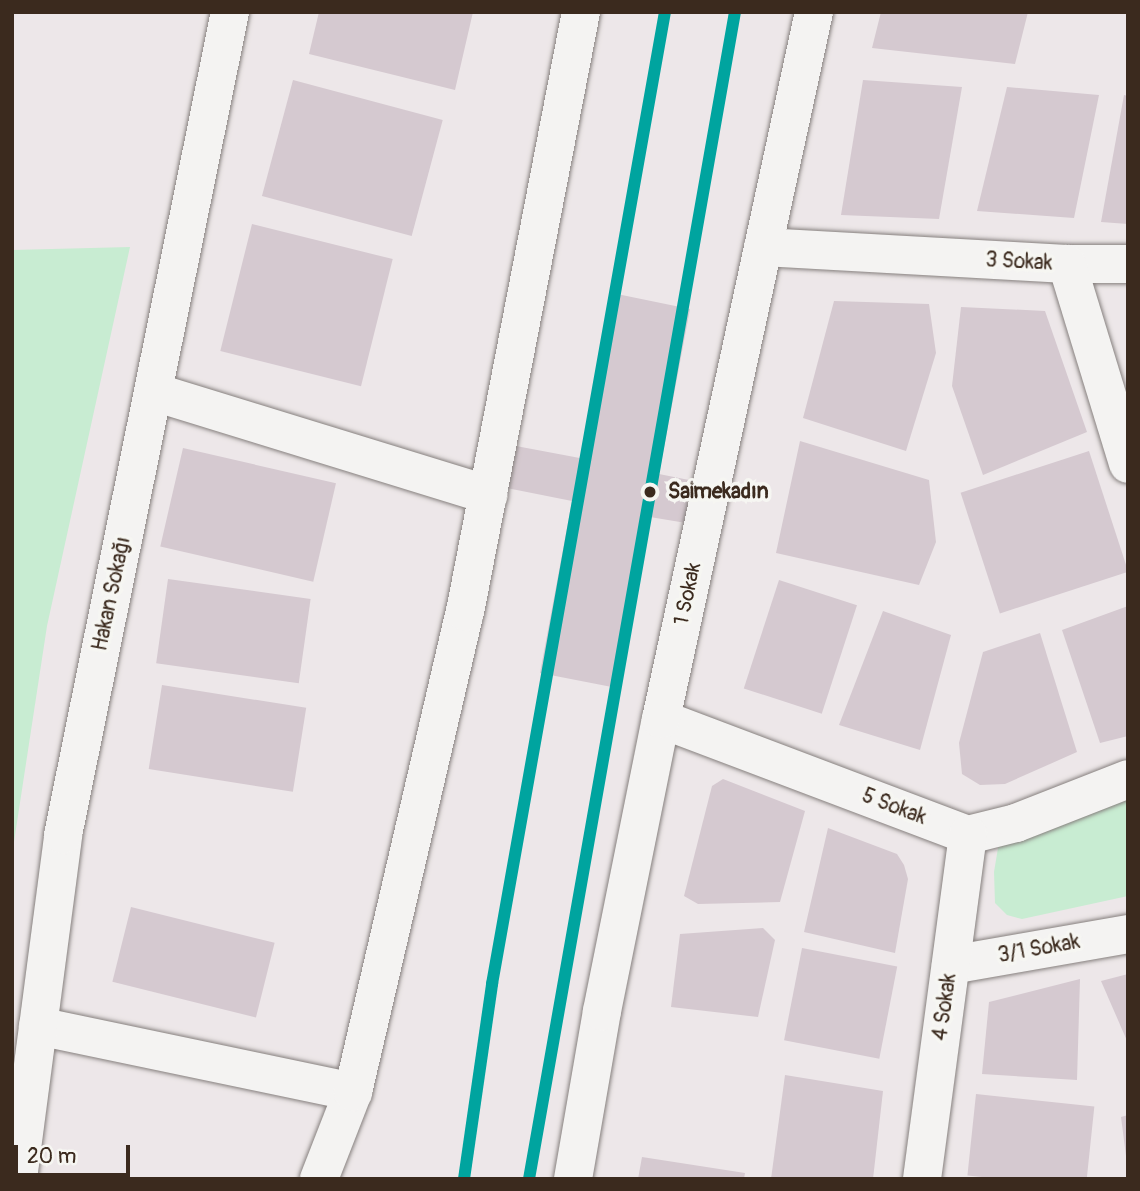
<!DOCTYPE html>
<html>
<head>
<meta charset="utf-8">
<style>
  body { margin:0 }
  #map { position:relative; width:1140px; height:1191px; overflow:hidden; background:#ede7e9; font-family:Pangolin,sans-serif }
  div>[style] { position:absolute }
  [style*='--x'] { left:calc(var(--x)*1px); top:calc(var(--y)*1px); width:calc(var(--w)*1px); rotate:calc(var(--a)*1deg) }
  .green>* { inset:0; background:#c8ecd2 }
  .building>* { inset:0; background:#d5c9d0; transform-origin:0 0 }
  .roads { filter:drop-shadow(0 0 2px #86807e) drop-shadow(0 0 2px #86807e) }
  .minor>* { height:38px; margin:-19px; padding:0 19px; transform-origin:19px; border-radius:19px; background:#f4f3f2 }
  .rail-1>* { height:12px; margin:-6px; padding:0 6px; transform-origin:6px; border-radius:6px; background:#00a49f }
  .dots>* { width:19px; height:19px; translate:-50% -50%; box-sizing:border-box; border:4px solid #f6f6f2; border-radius:50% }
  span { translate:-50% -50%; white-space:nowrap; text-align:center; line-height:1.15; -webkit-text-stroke:7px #f6f6f2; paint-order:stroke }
  .street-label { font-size:21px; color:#3b2a1e }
  .stop-label { font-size:21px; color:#3b2a1e; font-weight:700 }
  .left { translate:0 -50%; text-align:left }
  .frame { position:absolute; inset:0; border:14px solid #3b2a1e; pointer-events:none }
  .scale { position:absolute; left:14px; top:1145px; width:116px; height:32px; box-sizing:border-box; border:4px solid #3b2a1e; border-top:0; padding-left:9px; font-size:21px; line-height:24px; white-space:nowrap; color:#3b2a1e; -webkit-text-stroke:5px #f6f6f2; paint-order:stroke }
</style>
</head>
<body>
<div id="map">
  <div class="green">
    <i style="clip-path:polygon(130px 247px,47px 626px,12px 855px,12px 250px)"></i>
    <i style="clip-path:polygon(1128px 795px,1128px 896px,1022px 919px,1007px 915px,995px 903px,994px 872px,999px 842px)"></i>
  </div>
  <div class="building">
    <i style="clip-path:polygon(319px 12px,473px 12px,455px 90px,309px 54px)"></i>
    <i style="clip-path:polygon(881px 12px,1028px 12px,1015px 64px,872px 48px)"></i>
    <i style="left:293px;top:80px;width:155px;height:120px;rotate:15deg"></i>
    <i style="clip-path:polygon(863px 80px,962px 87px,939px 219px,841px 215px)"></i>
    <i style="clip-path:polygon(1007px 87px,1099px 95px,1074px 218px,977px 211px)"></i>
    <i style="clip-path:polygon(1124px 95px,1128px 96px,1128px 224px,1101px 222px)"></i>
    <i style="left:252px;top:224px;width:145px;height:131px;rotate:14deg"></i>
    <i style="clip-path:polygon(617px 294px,690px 309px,659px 474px,694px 481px,686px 523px,650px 517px,617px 688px,540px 673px,572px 501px,497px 486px,505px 444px,585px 459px)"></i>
    <i style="clip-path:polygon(834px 301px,929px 304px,936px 353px,906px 451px,803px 418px)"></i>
    <i style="clip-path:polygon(961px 307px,1045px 311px,1087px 432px,983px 475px,952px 386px)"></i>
    <i style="clip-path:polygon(800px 441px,929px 480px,936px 542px,919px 585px,776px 553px)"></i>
    <i style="left:183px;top:448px;width:157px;height:101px;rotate:13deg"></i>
    <i style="left:1089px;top:451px;width:127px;height:135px;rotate:72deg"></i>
    <i style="left:168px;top:579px;width:144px;height:85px;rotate:8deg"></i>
    <i style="left:779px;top:580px;width:82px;height:114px;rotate:18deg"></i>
    <i style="clip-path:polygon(1128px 606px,1128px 736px,1100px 743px,1062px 630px)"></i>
    <i style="clip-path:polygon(883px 611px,951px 635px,920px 750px,839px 725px)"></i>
    <i style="clip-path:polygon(1040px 633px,1077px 752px,1005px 784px,980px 785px,962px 774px,959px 743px,983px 652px)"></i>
    <i style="left:162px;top:685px;width:146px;height:85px;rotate:9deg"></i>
    <i style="clip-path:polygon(723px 779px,805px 811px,780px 902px,698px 904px,684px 896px,712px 786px)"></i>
    <i style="clip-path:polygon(828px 828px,897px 854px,904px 865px,908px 879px,895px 953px,804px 932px)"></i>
    <i style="left:131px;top:907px;width:148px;height:77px;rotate:14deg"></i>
    <i style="clip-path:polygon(763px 928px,775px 940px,758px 1017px,671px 1007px,680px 934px)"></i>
    <i style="left:802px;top:948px;width:97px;height:94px;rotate:11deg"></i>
    <i style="clip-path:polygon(1128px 974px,1128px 1043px,1101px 981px)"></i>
    <i style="clip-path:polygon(1080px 979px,1077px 1080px,982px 1074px,989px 1002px)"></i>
    <i style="clip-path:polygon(785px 1075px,883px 1091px,873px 1179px,771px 1179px)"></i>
    <i style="left:976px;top:1094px;width:119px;height:82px;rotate:6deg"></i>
    <i style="clip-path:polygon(1128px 1115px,1128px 1156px,1126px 1156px,1121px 1117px)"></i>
    <i style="clip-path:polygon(642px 1157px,745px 1173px,744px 1179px,638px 1179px)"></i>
  </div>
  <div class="roads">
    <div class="minor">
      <i style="--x:763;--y:247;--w:304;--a:3.2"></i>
      <i style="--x:1067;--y:264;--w:61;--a:0"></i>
      <i style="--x:1067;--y:264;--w:209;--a:73"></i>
      <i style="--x:154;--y:392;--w:350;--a:17.1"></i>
      <i style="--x:661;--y:719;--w:328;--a:20.7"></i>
      <i style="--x:968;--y:835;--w:49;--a:-14"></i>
      <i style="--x:1016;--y:823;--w:120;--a:-21.4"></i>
      <i style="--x:951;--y:965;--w:180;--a:-9.9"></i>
      <i style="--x:38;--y:1026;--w:322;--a:11.8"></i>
      <i style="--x:18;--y:1179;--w:347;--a:-82.5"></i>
      <i style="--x:63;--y:835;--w:840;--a:-78.53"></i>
      <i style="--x:319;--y:1179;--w:93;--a:-68.7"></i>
      <i style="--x:353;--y:1092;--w:493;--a:-76.9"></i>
      <i style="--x:465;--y:612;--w:611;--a:-79.06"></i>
      <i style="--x:573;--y:1179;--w:170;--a:-80.2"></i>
      <i style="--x:602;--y:1011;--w:298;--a:-78.6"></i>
      <i style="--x:661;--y:719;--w:723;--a:-77.79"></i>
      <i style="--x:922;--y:1179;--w:347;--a:-82.4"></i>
    </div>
  </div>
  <div class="rail-1">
    <i style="--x:464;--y:1179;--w:197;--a:-81.8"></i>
    <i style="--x:492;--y:984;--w:987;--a:-79.91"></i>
    <i style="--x:529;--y:1179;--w:1185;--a:-79.99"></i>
  </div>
  <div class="dots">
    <i style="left:650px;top:492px;background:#3b2a1e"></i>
  </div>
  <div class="street-label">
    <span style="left:1019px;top:262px;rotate:3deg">3 Sokak</span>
    <span style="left:112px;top:594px;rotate:-78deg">Hakan Sokağı</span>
    <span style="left:688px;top:594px;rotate:-78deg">1 Sokak</span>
    <span style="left:894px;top:807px;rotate:21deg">5 Sokak</span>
    <span style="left:1039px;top:949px;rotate:-10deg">3/1 Sokak</span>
    <span style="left:945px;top:1007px;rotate:-82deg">4 Sokak</span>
  </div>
  <div class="stop-label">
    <span class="left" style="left:668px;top:492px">Saimekadın</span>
  </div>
  <div class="frame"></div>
  <div class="scale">20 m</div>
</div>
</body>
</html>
